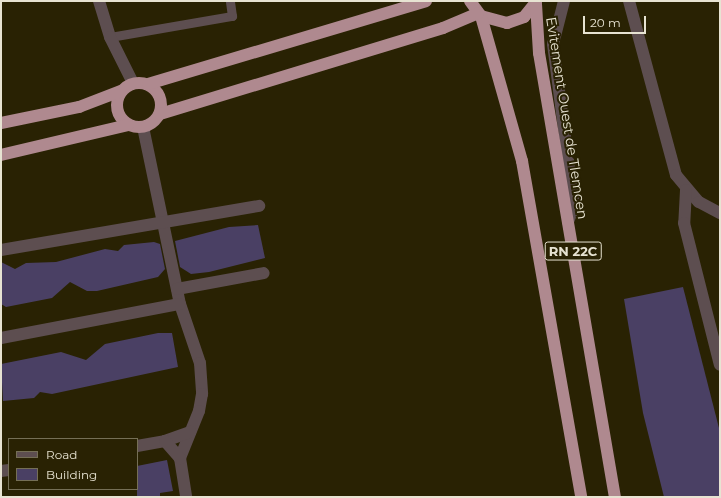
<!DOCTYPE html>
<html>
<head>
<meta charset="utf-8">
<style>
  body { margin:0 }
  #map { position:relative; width:721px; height:498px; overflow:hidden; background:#292203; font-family:Montserrat,sans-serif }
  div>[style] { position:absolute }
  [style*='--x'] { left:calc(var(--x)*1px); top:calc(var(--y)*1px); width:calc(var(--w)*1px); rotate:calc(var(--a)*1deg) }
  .building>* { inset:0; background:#4a4064 }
  .lane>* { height:9px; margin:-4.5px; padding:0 4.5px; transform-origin:4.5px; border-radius:4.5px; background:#5d4e50 }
  .street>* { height:12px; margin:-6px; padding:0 6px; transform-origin:6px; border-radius:6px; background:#5d4e50 }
  .highway>* { height:12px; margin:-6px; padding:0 6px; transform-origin:6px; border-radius:6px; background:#af898f }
  .highway>.ring { margin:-6px; padding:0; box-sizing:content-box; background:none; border:12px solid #af898f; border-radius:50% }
  span { translate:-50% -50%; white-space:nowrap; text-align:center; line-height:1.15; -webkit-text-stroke:4px #292203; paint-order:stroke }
  .shield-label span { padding:1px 3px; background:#292203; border:1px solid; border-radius:3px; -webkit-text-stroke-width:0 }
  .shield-label { font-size:13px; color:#e7e3d2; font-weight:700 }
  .street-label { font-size:14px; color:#e7e3d2 }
  .frame { position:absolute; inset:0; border:2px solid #e7e3d2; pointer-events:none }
  .legend { position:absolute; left:8px; top:438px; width:130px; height:52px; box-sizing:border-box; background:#292203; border:1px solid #756f56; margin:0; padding:5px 7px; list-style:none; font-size:12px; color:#e7e3d2 }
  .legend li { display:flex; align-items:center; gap:8px; height:20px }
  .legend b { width:20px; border:1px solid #756f56 }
  .scale { position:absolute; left:583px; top:16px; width:63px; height:18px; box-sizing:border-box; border:2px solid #e7e3d2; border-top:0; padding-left:5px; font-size:12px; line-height:14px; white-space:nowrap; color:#e7e3d2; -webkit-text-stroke:3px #292203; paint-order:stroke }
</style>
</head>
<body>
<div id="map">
  <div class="building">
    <i style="clip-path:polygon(258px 225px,265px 258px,209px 272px,191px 274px,180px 267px,175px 241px,229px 227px)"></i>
    <i style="clip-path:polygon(154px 242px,160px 244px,165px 269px,158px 277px,97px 291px,87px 291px,70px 282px,52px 298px,6px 307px,1px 304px,1px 262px,15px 269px,26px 263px,56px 262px,105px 249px,118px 251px,124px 245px)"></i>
    <i style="clip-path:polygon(683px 287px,720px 432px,720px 497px,664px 497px,643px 413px,624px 299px)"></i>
    <i style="clip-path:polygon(158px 333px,172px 333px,178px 367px,52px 394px,40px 392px,34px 398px,3px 401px,1px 364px,61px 352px,86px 360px,105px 344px)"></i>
    <i style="clip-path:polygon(167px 460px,173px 491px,160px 493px,160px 497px,137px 497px,137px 466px)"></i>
  </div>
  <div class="lane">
    <i style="--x:110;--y:37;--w:124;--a:-9.8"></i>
    <i style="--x:232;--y:16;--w:15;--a:-98"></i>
  </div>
  <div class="street">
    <i style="--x:99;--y:1;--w:38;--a:73"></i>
    <i style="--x:110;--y:37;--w:51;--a:63.4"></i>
    <i style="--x:564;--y:1;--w:44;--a:104.3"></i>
    <i style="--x:553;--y:44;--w:163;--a:82.6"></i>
    <i style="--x:574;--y:206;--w:17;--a:111"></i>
    <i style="--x:629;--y:1;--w:180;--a:74.9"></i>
    <i style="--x:676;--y:175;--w:35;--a:50"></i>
    <i style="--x:699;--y:202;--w:24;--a:28"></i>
    <i style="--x:143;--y:127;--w:181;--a:78.2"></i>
    <i style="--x:180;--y:304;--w:62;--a:71.3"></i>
    <i style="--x:200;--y:363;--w:31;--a:86"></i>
    <i style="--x:202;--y:394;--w:17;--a:100"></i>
    <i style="--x:199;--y:411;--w:51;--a:112"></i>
    <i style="--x:180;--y:458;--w:39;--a:81"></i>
    <i style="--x:686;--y:190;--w:33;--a:93"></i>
    <i style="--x:684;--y:223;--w:146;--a:75.8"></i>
    <i style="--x:1;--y:250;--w:262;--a:-9.7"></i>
    <i style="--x:177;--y:289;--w:88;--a:-10.4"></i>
    <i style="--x:1;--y:338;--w:182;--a:-10.8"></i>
    <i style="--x:165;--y:441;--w:27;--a:-20"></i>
    <i style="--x:137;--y:446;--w:28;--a:-10"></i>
    <i style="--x:165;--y:441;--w:23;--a:49"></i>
    <i style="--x:1;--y:471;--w:8;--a:-7"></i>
  </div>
  <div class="highway">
    <i style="--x:470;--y:1;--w:19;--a:54"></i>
    <i style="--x:481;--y:16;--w:27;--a:15"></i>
    <i style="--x:507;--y:23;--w:18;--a:-19"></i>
    <i style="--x:524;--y:17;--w:19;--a:-51"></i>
    <i style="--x:536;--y:4;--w:49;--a:86.5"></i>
    <i style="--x:539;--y:53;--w:450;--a:80.3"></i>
    <i style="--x:481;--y:16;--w:151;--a:74.2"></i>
    <i style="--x:522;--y:161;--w:341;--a:80"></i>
    <i class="ring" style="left:117px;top:83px;width:32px;height:32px"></i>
    <i style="--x:148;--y:84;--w:290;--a:-16.6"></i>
    <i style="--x:160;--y:114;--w:296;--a:-16.9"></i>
    <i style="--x:443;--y:28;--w:38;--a:-23"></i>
    <i style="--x:1;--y:123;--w:80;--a:-11.6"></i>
    <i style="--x:79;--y:107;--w:45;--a:-20.9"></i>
    <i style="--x:1;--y:155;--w:130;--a:-13.3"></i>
  </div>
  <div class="shield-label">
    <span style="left:573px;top:251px">RN 22C</span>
  </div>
  <div class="street-label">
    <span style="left:567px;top:118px;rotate:81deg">Evitement Ouest de Tlemcen</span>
  </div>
  <div class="frame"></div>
  <ul class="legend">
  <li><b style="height:5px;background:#5d4e50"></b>Road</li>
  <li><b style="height:11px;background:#4a4064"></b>Building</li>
  </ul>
  <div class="scale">20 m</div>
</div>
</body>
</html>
